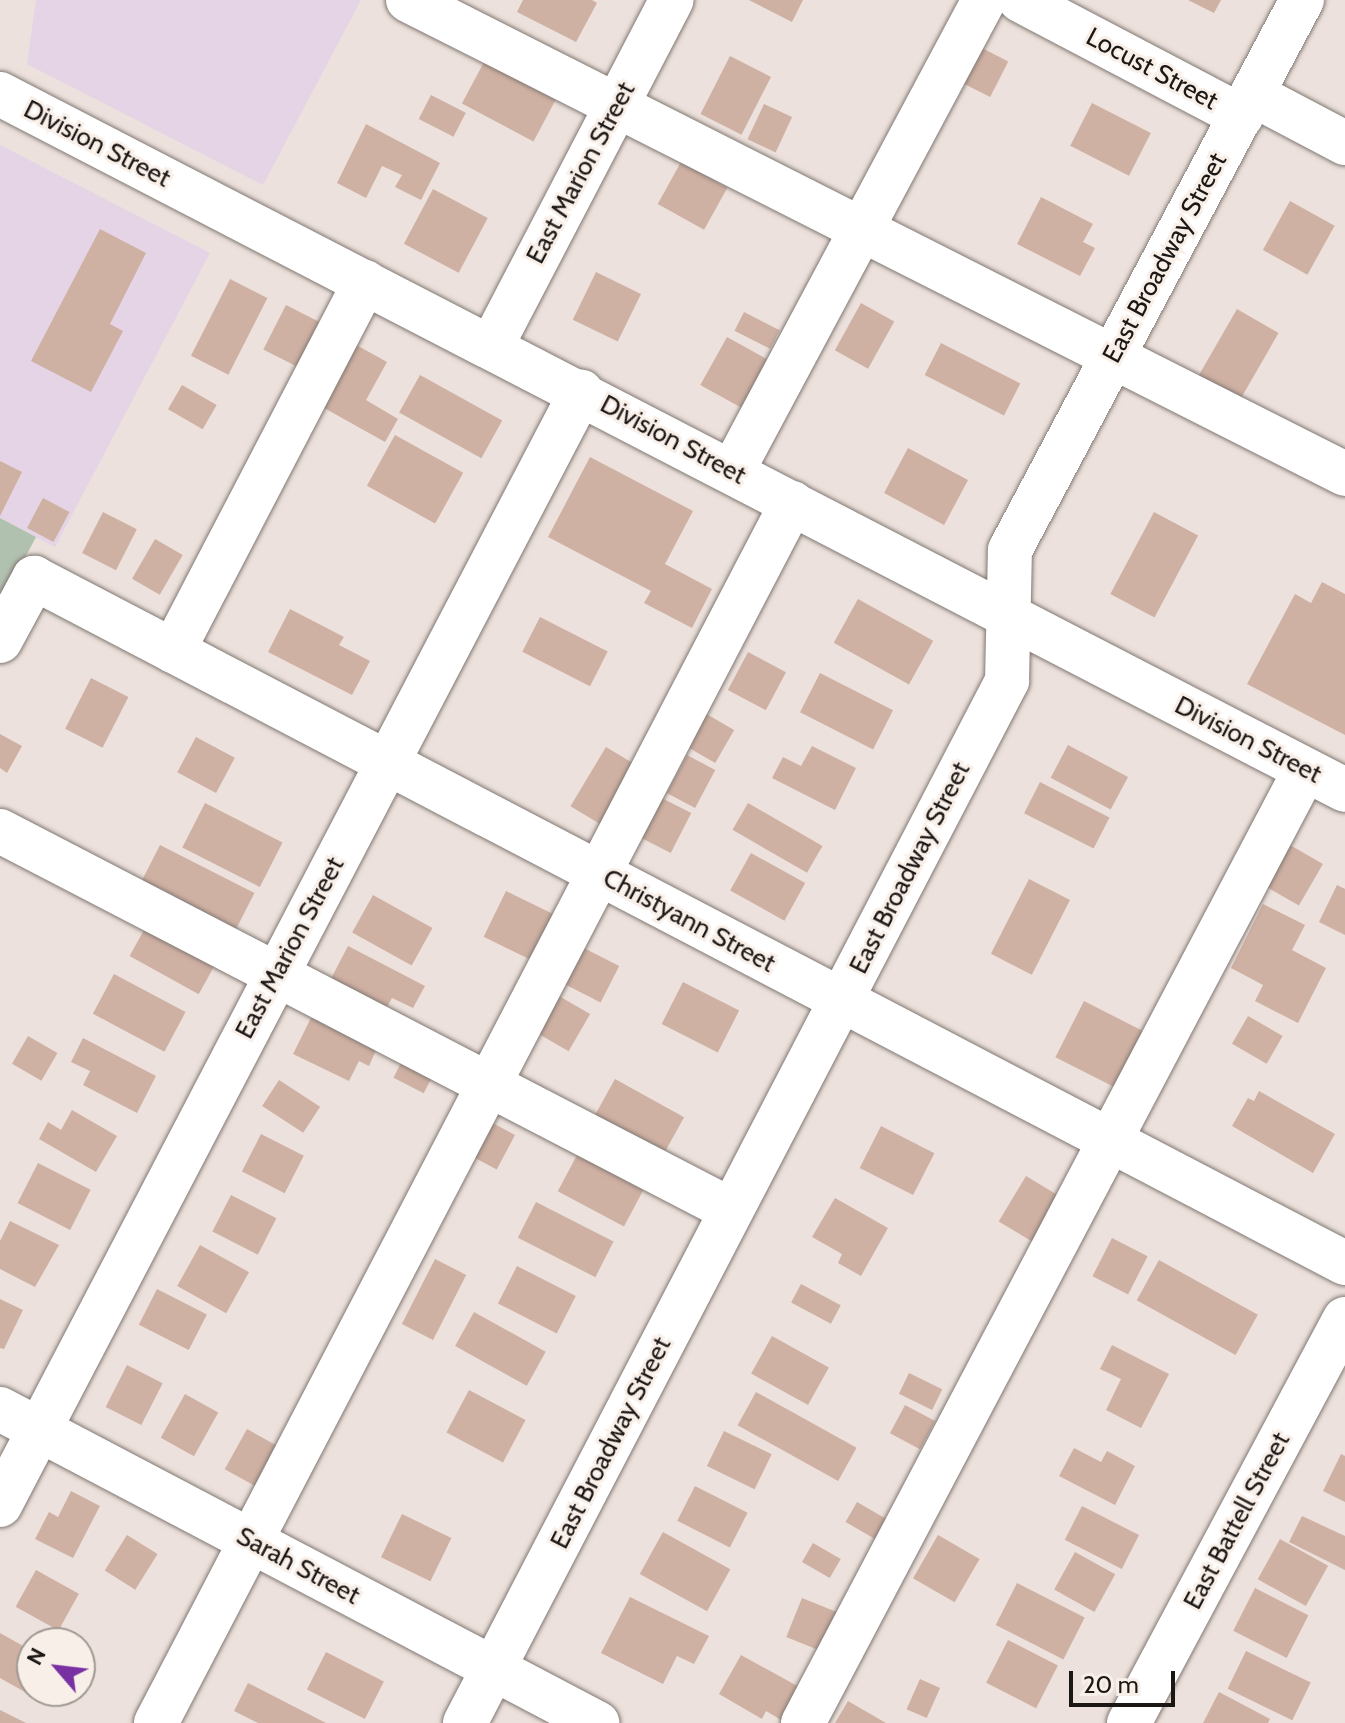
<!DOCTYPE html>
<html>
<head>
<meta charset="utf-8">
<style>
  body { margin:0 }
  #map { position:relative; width:1345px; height:1723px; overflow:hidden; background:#ece1dc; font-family:Cabin,sans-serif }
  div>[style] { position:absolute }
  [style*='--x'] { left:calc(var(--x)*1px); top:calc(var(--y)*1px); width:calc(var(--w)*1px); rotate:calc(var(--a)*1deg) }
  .industrial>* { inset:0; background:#e5d4e5 }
  .green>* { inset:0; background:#b1c1b0 }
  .building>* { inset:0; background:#cfb1a3; transform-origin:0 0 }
  .roads { filter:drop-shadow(0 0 2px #817873) drop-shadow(0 0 2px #817873) }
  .minor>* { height:44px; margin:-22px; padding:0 22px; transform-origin:22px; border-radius:22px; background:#fff }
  span { translate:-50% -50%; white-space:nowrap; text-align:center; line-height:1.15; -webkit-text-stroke:6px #f9efe9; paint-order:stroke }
  .street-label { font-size:26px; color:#1b1715 }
  .north { position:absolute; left:16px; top:1627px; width:80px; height:80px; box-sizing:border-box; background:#f9efe9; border:2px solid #a09994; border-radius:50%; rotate:298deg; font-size:22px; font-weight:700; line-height:32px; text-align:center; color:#1b1715 }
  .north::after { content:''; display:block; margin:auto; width:28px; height:36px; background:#7830a3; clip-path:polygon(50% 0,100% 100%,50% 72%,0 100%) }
  .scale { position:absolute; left:1069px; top:1671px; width:106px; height:36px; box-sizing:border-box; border:4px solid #1b1715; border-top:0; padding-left:10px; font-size:24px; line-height:28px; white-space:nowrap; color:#1b1715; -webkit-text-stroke:6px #f9efe9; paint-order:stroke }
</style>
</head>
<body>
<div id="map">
  <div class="industrial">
    <i style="clip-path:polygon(36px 0,361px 0,263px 185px,27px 64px)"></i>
    <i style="clip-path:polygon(0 145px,210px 253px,55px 547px,0 518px)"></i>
  </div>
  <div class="green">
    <i style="clip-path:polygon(0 518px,36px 537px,0 604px)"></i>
  </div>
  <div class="building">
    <i style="clip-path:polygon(523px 0,592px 0,597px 3px,576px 42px,517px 12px)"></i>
    <i style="clip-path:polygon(749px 0,803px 0,792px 22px)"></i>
    <i style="clip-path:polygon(1188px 0,1221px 0,1214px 13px)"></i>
    <i style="left:978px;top:46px;width:34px;height:40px;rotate:27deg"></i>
    <i style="left:730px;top:56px;width:46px;height:65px;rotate:27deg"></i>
    <i style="left:484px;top:62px;width:81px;height:47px;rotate:28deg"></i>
    <i style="left:431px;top:95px;width:39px;height:27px;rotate:27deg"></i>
    <i style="left:1092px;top:103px;width:66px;height:48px;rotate:27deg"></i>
    <i style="left:764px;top:104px;width:31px;height:39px;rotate:25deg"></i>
    <i style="clip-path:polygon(366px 124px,440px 163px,421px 200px,395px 187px,402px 175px,382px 166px,366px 198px,337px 183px)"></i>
    <i style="left:681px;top:162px;width:53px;height:48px;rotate:29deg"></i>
    <i style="left:433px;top:189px;width:62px;height:62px;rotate:28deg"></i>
    <i style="clip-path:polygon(1041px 197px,1093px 224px,1083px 242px,1095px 248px,1080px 276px,1017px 244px)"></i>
    <i style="left:1290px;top:201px;width:51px;height:56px;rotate:29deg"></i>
    <i style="clip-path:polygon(100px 229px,146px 253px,110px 324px,123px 331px,91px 392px,31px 361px)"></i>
    <i style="left:596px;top:272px;width:50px;height:53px;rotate:26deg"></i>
    <i style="left:230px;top:279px;width:42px;height:86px;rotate:27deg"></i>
    <i style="left:861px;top:303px;width:38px;height:54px;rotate:29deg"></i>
    <i style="left:286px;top:305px;width:37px;height:50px;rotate:27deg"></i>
    <i style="left:1237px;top:309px;width:48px;height:77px;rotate:30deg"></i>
    <i style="left:744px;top:312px;width:40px;height:21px;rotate:27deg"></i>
    <i style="left:727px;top:337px;width:52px;height:55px;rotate:29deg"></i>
    <i style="clip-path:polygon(351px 342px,387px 362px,366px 400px,398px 419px,385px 442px,317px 404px)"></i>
    <i style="left:941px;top:343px;width:89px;height:36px;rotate:27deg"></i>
    <i style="left:420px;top:375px;width:94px;height:43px;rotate:29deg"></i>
    <i style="left:182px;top:385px;width:40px;height:28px;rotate:30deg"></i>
    <i style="left:395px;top:435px;width:78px;height:58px;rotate:29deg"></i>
    <i style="left:908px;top:448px;width:68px;height:51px;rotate:28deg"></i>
    <i style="clip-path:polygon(590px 457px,693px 511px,665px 564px,712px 589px,692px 628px,644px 603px,651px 591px,548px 537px)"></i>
    <i style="clip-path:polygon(0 461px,22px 472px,0 516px)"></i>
    <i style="left:43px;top:498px;width:30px;height:34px;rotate:28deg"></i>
    <i style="left:103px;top:512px;width:38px;height:46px;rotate:27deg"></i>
    <i style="left:1154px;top:512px;width:50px;height:93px;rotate:28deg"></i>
    <i style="left:155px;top:539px;width:32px;height:46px;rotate:30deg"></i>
    <i style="clip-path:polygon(1322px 582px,1345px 594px,1345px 735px,1247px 684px,1295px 594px,1311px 603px)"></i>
    <i style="left:858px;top:599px;width:86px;height:50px;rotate:29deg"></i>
    <i style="clip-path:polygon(290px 609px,344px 637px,339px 645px,370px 661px,352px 695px,268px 652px)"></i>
    <i style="left:540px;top:617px;width:76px;height:39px;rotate:27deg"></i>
    <i style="left:748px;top:652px;width:43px;height:43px;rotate:28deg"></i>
    <i style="left:820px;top:673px;width:82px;height:44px;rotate:27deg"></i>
    <i style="left:91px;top:678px;width:42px;height:57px;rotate:27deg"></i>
    <i style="left:703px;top:712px;width:36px;height:38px;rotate:30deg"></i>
    <i style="clip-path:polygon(0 734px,22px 746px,7px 773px,0 768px)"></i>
    <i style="left:196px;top:737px;width:44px;height:40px;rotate:28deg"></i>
    <i style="left:1068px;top:745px;width:68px;height:37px;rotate:28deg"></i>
    <i style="clip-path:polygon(812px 746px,856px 768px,835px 810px,772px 778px,783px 757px,801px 766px)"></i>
    <i style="left:606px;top:747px;width:37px;height:69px;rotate:31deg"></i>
    <i style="left:687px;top:755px;width:32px;height:43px;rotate:28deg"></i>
    <i style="left:1040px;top:782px;width:78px;height:35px;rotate:27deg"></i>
    <i style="left:652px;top:793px;width:44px;height:45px;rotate:27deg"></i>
    <i style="left:205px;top:803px;width:87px;height:50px;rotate:27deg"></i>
    <i style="left:748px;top:803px;width:86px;height:31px;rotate:30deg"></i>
    <i style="left:160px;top:845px;width:106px;height:48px;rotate:27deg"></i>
    <i style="left:1290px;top:845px;width:38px;height:48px;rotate:30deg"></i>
    <i style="left:751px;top:853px;width:62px;height:43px;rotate:29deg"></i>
    <i style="left:1029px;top:879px;width:46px;height:84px;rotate:27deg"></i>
    <i style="clip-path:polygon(1337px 885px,1345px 889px,1345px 935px,1319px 922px)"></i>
    <i style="left:506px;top:891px;width:57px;height:51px;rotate:26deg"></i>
    <i style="left:373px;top:895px;width:68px;height:43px;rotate:29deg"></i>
    <i style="clip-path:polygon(1263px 904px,1305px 925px,1292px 950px,1326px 968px,1298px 1023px,1255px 1001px,1263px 985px,1231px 968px)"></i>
    <i style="left:149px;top:921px;width:79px;height:40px;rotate:29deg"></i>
    <i style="clip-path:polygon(348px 946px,425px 986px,413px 1008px,392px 998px,381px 1018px,325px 990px)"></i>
    <i style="left:580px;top:946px;width:44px;height:41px;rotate:27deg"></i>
    <i style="left:114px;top:974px;width:81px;height:45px;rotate:28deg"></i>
    <i style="left:683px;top:982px;width:63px;height:47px;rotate:27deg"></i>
    <i style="left:552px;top:992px;width:44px;height:43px;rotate:30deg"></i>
    <i style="left:1084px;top:1001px;width:71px;height:63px;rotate:27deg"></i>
    <i style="clip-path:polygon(313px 1014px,378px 1046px,369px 1066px,359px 1061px,349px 1081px,293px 1054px)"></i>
    <i style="left:1248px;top:1016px;width:40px;height:32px;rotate:30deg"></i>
    <i style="left:28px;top:1036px;width:34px;height:32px;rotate:30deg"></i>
    <i style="clip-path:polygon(83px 1038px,156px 1076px,137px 1113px,83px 1085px,90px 1071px,71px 1062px)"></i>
    <i style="left:403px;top:1059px;width:34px;height:21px;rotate:27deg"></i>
    <i style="left:615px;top:1079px;width:79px;height:44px;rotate:29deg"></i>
    <i style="left:279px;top:1080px;width:49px;height:31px;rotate:33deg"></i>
    <i style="clip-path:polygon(1259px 1091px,1335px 1134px,1313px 1173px,1232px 1126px,1248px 1098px,1254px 1101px)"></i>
    <i style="clip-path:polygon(72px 1110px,117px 1136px,96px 1172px,39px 1139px,48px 1122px,61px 1130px)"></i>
    <i style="left:485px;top:1119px;width:34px;height:39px;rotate:28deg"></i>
    <i style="left:881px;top:1126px;width:60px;height:47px;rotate:27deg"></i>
    <i style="left:261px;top:1134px;width:48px;height:42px;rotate:27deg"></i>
    <i style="left:577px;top:1155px;width:75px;height:41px;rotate:28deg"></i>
    <i style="left:38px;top:1163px;width:59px;height:45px;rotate:27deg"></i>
    <i style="left:1026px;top:1176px;width:47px;height:53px;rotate:31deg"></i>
    <i style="left:231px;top:1195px;width:51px;height:41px;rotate:27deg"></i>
    <i style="clip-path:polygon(835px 1198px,888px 1228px,861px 1276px,838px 1263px,842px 1254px,812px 1237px)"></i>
    <i style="left:536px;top:1202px;width:87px;height:40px;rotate:27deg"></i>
    <i style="clip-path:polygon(10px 1221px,59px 1245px,35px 1287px,0 1269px,0 1241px)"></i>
    <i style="left:1112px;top:1238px;width:40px;height:43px;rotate:27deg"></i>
    <i style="left:200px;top:1245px;width:56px;height:47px;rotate:29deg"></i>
    <i style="left:435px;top:1259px;width:35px;height:73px;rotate:27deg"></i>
    <i style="left:1159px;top:1260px;width:113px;height:46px;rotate:29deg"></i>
    <i style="left:517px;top:1266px;width:66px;height:42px;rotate:27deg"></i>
    <i style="left:801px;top:1284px;width:45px;height:21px;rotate:28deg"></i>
    <i style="left:157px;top:1289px;width:56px;height:40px;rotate:27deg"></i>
    <i style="clip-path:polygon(0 1299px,23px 1310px,4px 1349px,0 1348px)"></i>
    <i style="left:474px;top:1312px;width:82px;height:39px;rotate:29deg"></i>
    <i style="left:772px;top:1336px;width:65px;height:43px;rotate:29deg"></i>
    <i style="clip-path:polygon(1112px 1345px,1169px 1374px,1141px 1428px,1106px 1410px,1121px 1379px,1100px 1369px)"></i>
    <i style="left:127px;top:1365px;width:40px;height:47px;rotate:27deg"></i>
    <i style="left:909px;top:1373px;width:37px;height:23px;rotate:26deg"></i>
    <i style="left:469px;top:1390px;width:64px;height:48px;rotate:28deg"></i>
    <i style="left:756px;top:1392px;width:115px;height:38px;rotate:29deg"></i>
    <i style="left:185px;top:1394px;width:38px;height:50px;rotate:29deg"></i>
    <i style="left:905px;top:1405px;width:34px;height:32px;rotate:28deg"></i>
    <i style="left:247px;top:1429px;width:37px;height:46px;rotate:29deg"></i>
    <i style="left:724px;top:1431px;width:53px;height:39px;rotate:26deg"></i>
    <i style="clip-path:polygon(1074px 1448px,1101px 1462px,1107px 1451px,1135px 1466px,1115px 1505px,1059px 1476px)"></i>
    <i style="clip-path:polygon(1341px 1454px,1345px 1456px,1345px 1502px,1323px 1491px)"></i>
    <i style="left:695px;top:1486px;width:59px;height:39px;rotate:27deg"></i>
    <i style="clip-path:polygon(71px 1491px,100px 1506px,73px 1558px,35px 1539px,49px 1512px,58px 1517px)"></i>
    <i style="left:857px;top:1502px;width:34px;height:23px;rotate:30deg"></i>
    <i style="left:1082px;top:1506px;width:64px;height:38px;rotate:27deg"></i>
    <i style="left:402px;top:1514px;width:55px;height:48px;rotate:26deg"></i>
    <i style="clip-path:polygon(1302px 1516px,1345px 1536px,1345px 1570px,1289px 1542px)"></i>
    <i style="left:663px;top:1532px;width:77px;height:48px;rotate:29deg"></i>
    <i style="left:127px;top:1535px;width:36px;height:42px;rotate:32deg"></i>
    <i style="left:938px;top:1535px;width:48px;height:50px;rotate:30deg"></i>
    <i style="left:1280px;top:1539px;width:55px;height:46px;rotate:29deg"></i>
    <i style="left:813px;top:1543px;width:32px;height:22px;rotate:30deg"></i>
    <i style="left:1075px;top:1552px;width:46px;height:43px;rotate:29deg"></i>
    <i style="left:36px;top:1570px;width:49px;height:42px;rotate:29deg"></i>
    <i style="left:1017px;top:1583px;width:76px;height:47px;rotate:27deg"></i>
    <i style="left:1255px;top:1588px;width:60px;height:48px;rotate:27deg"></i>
    <i style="clip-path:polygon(630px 1597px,709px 1636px,694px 1664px,677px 1656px,663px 1684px,601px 1653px)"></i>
    <i style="left:802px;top:1598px;width:40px;height:42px;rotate:22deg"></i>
    <i style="clip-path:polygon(0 1633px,32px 1651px,32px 1696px,0 1678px)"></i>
    <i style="left:1008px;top:1640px;width:56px;height:48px;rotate:27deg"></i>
    <i style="left:1246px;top:1651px;width:72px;height:42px;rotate:26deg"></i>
    <i style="left:326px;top:1652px;width:65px;height:42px;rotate:27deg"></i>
    <i style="clip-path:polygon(741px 1655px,801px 1688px,783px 1721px,766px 1711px,762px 1719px,719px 1694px)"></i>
    <i style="left:920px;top:1679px;width:22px;height:33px;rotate:24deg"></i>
    <i style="clip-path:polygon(248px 1683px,326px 1723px,258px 1723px,234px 1711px)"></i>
    <i style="clip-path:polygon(1219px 1692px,1270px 1719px,1268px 1723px,1203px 1723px)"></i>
    <i style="clip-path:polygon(848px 1701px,886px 1723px,835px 1723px)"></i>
    <i style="clip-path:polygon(0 1710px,26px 1723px,0 1723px)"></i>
  </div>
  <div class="roads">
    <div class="minor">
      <i style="--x:408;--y:0;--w:1050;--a:26.83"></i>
      <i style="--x:1020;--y:0;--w:250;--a:27.7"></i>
      <i style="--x:0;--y:94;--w:1514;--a:27.36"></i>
      <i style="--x:1252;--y:94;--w:105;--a:27.8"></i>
      <i style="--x:491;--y:347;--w:391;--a:-62.5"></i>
      <i style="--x:732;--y:472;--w:535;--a:-61.9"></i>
      <i style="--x:0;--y:641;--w:72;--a:-61.6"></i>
      <i style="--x:34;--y:578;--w:1479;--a:27.59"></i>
      <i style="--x:173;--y:651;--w:416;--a:-62.5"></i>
      <i style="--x:0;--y:831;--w:823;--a:27.41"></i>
      <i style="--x:0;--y:1409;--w:675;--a:27.74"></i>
      <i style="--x:0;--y:1505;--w:1256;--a:-62.43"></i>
      <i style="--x:156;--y:1723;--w:1376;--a:-62.47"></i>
      <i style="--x:465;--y:1723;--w:1175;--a:-62.52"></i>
      <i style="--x:1007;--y:681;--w:131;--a:-88.7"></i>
      <i style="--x:1010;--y:550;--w:623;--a:-62.04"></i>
      <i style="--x:803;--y:1723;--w:1077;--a:-62.22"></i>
      <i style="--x:1129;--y:1723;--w:458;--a:-61.9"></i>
    </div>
  </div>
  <div class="street-label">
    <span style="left:1152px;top:69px;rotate:28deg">Locust Street</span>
    <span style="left:97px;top:144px;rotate:27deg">Division Street</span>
    <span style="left:581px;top:173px;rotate:-62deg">East Marion Street</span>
    <span style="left:1165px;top:258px;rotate:-62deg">East Broadway Street</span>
    <span style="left:673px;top:440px;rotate:28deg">Division Street</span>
    <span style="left:1248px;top:740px;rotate:27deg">Division Street</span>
    <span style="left:910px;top:868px;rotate:-63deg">East Broadway Street</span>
    <span style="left:689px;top:921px;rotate:28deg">Christyann Street</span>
    <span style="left:290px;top:948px;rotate:-62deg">East Marion Street</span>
    <span style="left:611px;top:1443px;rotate:-63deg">East Broadway Street</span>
    <span style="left:1237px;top:1521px;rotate:-62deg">East Battell Street</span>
    <span style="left:298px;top:1566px;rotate:28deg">Sarah Street</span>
  </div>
  <div class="north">N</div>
  <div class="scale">20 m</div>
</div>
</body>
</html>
